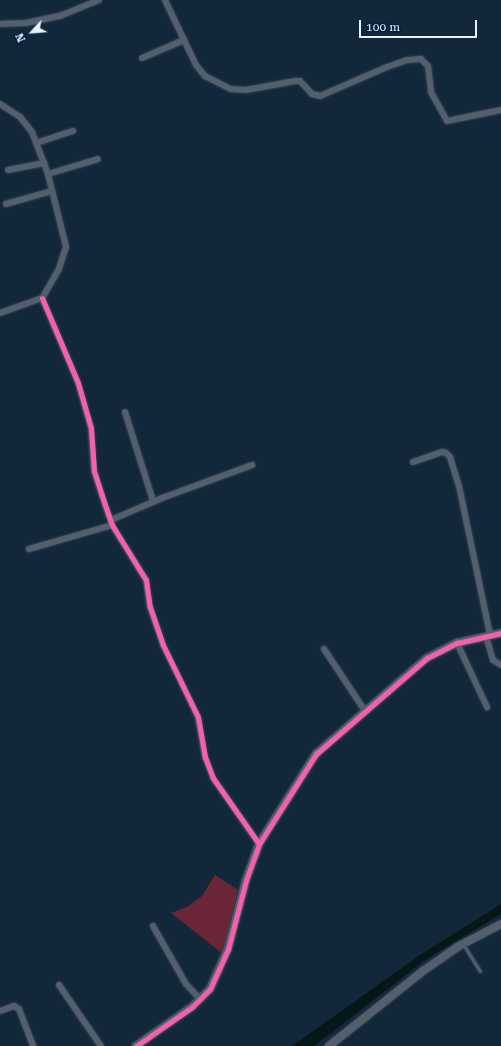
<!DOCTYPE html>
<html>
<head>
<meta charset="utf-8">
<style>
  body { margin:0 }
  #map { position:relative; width:501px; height:1046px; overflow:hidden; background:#13273a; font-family:"Roboto Serif",serif }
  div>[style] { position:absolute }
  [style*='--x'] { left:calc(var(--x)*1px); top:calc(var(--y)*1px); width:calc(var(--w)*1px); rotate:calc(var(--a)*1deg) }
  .green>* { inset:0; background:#6a2637 }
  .water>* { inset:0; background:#051717 }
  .roads { filter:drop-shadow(0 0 1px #36424f) drop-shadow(0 0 1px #36424f) }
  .service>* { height:3px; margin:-1.5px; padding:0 1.5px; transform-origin:1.5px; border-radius:1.5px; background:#515f6e }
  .minor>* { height:6px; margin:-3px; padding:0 3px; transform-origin:3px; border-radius:3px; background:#515f6e }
  .tertiary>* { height:8px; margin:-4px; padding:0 4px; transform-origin:4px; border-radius:4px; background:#515f6e }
  .cycleway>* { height:5px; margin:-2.5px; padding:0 2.5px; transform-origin:2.5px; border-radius:2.5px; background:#f560ab }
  span { translate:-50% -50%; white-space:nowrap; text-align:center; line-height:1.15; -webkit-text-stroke:4px #001e3f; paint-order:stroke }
  .north { position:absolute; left:12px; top:12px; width:40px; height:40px; -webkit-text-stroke:3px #001e3f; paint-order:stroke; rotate:244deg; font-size:11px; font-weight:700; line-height:16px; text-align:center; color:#e4f1fe }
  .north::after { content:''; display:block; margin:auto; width:14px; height:18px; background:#e4f1fe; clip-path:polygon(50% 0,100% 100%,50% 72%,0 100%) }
  .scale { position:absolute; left:359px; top:20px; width:118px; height:18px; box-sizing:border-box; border:2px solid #e4f1fe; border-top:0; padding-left:5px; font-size:12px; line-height:14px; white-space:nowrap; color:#e4f1fe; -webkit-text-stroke:3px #001e3f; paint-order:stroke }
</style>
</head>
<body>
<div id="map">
  <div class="green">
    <i style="clip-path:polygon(215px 875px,238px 890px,223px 954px,171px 913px,187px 907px,202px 896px)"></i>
  </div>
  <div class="water">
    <i style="clip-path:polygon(501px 904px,501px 914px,425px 960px,314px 1046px,292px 1046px,423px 953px)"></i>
  </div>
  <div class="roads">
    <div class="service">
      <i style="--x:463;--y:944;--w:32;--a:58"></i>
    </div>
    <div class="minor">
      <i style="--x:165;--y:0;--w:72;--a:64.5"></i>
      <i style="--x:196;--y:65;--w:14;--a:51"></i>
      <i style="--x:205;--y:76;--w:29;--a:27"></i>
      <i style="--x:231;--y:89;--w:15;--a:4"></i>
      <i style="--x:246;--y:90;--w:50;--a:-10.4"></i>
      <i style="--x:295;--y:81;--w:5;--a:0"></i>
      <i style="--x:300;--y:81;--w:18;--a:47"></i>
      <i style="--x:312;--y:94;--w:8;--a:14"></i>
      <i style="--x:320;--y:96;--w:73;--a:-23.4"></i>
      <i style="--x:387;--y:67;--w:21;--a:-19"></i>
      <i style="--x:407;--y:60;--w:14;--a:-4"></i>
      <i style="--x:421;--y:59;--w:10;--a:45"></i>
      <i style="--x:428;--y:66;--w:26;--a:83"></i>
      <i style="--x:431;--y:92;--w:33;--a:61"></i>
      <i style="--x:447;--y:121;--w:55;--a:-11.5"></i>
      <i style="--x:0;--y:24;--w:26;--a:-2"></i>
      <i style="--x:26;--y:23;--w:35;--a:-12"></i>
      <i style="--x:60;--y:16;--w:42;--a:-22.3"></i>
      <i style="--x:142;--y:58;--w:46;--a:-23.2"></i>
      <i style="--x:0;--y:104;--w:24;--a:33"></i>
      <i style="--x:20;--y:117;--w:19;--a:51"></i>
      <i style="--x:32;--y:132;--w:45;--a:69.1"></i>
      <i style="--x:48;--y:174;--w:75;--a:76.1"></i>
      <i style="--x:66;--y:247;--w:23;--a:108"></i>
      <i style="--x:59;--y:269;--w:34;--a:120"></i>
      <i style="--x:42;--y:298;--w:45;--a:160.3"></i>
      <i style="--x:36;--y:143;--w:39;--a:-18"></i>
      <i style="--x:8;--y:170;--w:37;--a:-11"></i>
      <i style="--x:48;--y:174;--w:52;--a:-16.7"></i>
      <i style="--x:6;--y:204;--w:48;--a:-15.8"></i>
      <i style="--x:42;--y:298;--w:92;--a:67"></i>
      <i style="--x:78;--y:383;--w:47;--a:73.9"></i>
      <i style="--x:91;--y:428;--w:43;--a:86"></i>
      <i style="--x:94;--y:471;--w:26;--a:72"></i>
      <i style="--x:102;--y:496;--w:31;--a:71"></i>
      <i style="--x:112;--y:525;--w:65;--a:58.3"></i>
      <i style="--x:146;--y:580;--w:27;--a:82"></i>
      <i style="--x:150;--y:607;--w:40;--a:71.1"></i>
      <i style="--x:163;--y:645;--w:80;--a:64.1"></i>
      <i style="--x:198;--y:717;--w:41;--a:80.1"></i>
      <i style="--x:205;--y:757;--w:22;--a:69"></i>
      <i style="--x:213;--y:778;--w:80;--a:55.1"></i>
      <i style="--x:125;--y:412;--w:93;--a:72.5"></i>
      <i style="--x:413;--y:462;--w:31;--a:-19"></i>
      <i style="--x:442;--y:452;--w:4;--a:14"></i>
      <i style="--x:446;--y:453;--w:6;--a:45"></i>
      <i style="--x:450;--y:457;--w:30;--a:73"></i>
      <i style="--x:459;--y:486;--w:152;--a:78.2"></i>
      <i style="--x:111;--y:520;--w:59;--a:-23.1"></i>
      <i style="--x:165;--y:497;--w:93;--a:-20.2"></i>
      <i style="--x:29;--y:549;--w:86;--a:-16.1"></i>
      <i style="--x:486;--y:636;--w:25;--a:74"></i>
      <i style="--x:493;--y:660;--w:9;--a:32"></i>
      <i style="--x:457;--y:643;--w:71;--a:64.9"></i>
      <i style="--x:324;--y:649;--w:74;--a:56.5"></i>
      <i style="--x:153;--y:926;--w:67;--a:60.4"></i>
      <i style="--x:186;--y:984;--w:21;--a:47"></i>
      <i style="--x:59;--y:985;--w:74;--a:55.5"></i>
      <i style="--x:0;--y:1011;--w:15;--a:-20"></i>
      <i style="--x:14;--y:1006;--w:6;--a:31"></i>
      <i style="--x:19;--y:1009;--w:40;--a:69"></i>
    </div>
    <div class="tertiary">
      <i style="--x:136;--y:1046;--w:68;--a:-34.9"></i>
      <i style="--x:192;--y:1007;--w:25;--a:-45"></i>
      <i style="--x:210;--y:989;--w:44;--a:-65.8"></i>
      <i style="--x:228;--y:949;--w:71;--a:-75.4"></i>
      <i style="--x:246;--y:880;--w:38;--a:-70"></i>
      <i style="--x:259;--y:844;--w:107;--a:-57.7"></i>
      <i style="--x:316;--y:754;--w:147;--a:-40.9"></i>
      <i style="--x:427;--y:658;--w:34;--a:-27"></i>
      <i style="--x:457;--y:643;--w:45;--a:-12.8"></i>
      <i style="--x:329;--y:1046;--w:120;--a:-38.6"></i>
      <i style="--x:423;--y:971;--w:44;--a:-34.8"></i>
      <i style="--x:459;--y:946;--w:47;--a:-27.6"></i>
    </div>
  </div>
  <div class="cycleway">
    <i style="--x:42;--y:298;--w:92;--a:67"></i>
    <i style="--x:78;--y:383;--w:47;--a:73.9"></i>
    <i style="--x:91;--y:428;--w:43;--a:86"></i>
    <i style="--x:94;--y:471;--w:26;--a:72"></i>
    <i style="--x:102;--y:496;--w:31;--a:71"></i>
    <i style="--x:112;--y:525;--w:65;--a:58.3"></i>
    <i style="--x:146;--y:580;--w:27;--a:82"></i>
    <i style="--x:150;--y:607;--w:40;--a:71.1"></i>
    <i style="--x:163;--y:645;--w:80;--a:64.1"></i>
    <i style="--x:198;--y:717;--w:41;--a:80.1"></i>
    <i style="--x:205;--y:757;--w:22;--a:69"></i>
    <i style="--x:213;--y:778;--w:80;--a:55.1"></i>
    <i style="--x:136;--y:1046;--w:68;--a:-34.9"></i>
    <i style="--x:192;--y:1007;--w:25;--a:-45"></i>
    <i style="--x:210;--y:989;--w:44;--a:-65.8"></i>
    <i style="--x:228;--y:949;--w:71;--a:-75.4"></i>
    <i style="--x:246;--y:880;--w:38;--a:-70"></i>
    <i style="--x:259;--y:844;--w:107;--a:-57.7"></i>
    <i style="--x:316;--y:754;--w:147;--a:-40.9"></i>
    <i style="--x:427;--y:658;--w:34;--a:-27"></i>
    <i style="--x:457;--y:643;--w:45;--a:-12.8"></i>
  </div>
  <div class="north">N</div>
  <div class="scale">100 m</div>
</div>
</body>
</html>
